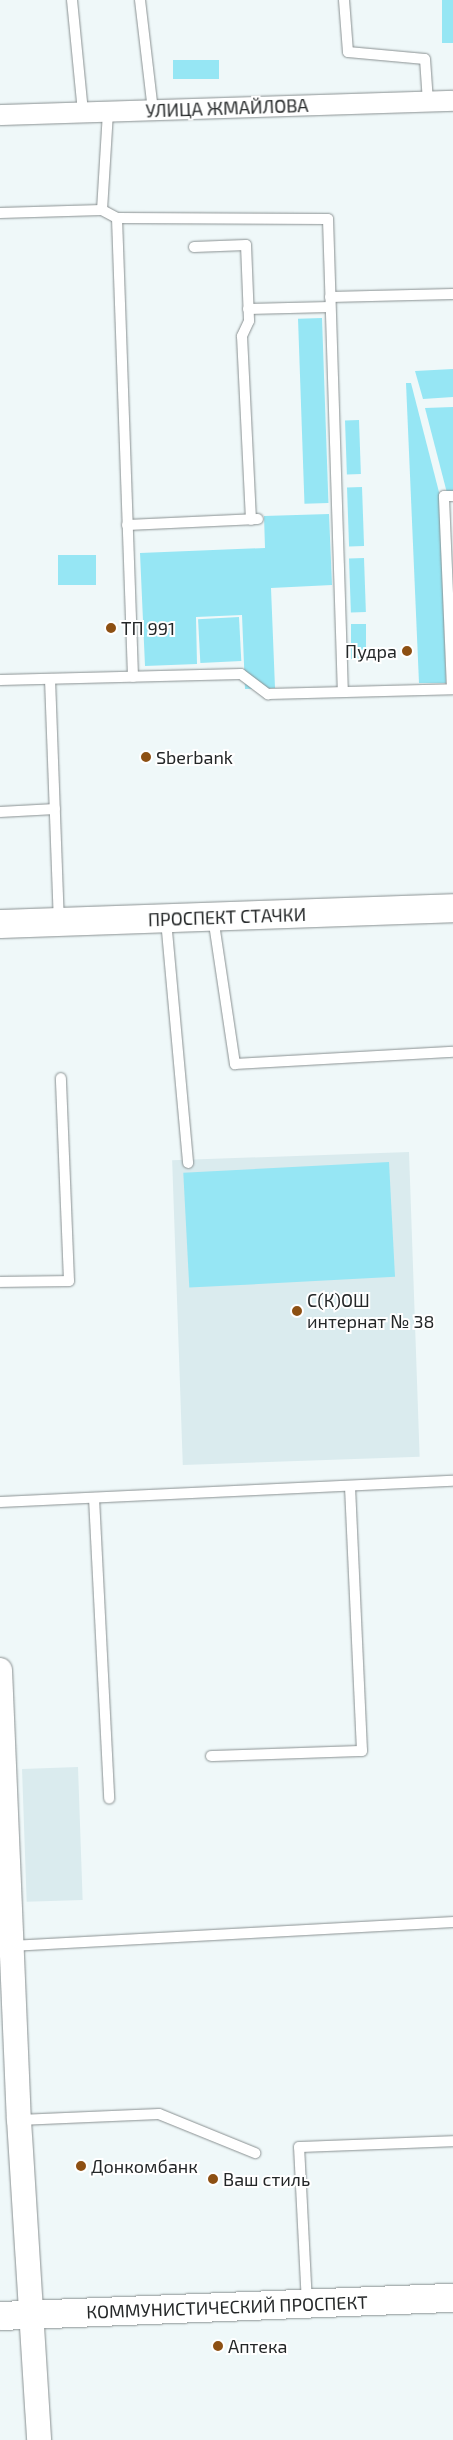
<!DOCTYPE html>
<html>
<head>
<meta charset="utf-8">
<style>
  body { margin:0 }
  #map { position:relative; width:453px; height:2440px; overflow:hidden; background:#eff8f9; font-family:"Exo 2",sans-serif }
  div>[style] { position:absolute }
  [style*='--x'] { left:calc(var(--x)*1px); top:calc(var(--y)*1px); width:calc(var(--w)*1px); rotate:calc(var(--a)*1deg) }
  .built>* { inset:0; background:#daebee; transform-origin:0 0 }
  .green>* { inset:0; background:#96e6f4; transform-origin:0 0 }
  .roads { filter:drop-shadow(0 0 1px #899091) drop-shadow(0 0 1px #899091) }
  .service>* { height:10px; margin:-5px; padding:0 5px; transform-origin:5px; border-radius:5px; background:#fff }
  .minor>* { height:20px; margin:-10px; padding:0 10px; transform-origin:10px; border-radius:10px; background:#fff }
  .tertiary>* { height:24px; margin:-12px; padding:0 12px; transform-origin:12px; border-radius:12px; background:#fff }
  .secondary>* { height:28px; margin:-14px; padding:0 14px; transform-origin:14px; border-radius:14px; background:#fff }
  .primary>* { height:28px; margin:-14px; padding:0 14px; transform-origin:14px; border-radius:14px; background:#fff }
  .dots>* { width:14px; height:14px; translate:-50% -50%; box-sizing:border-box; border:2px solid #fff; border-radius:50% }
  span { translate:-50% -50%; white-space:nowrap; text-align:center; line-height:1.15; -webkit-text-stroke:4px #fff; paint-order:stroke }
  .street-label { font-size:18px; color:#242728 }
  .poi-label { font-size:18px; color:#242728 }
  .left { translate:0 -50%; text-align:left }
  .right { translate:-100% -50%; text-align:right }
</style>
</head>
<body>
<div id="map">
  <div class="built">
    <i style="left:409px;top:1152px;width:305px;height:237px;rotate:88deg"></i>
    <i style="left:78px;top:1767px;width:133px;height:56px;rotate:88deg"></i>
  </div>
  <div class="green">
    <i style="left:442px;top:0;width:11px;height:43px"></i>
    <i style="left:173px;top:60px;width:46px;height:19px"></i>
    <i style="left:322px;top:318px;width:185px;height:24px;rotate:88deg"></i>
    <i style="clip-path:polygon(453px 369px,453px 397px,423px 399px,415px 371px)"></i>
    <i style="clip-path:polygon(406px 383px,411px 383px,440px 496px,446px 683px,419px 683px)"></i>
    <i style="clip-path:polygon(453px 407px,453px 492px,447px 493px,425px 408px)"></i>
    <i style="left:359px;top:420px;width:54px;height:14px;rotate:88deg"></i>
    <i style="left:362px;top:487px;width:59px;height:15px;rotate:88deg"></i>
    <i style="clip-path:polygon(329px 514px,332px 585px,271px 588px,275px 688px,245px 689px,242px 615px,196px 617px,197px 664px,145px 666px,140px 553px,265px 548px,264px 516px)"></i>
    <i style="left:58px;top:555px;width:38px;height:30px"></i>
    <i style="left:364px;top:558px;width:54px;height:15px;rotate:88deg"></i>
    <i style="left:239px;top:617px;width:44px;height:41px;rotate:87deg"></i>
    <i style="left:351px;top:624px;width:15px;height:35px"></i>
    <i style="left:389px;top:1162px;width:115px;height:206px;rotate:87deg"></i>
  </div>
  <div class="roads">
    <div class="service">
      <i style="--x:72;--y:0;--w:114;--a:84.4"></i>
      <i style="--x:140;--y:0;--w:112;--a:83.3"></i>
      <i style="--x:344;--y:0;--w:52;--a:85.6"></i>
      <i style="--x:348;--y:52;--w:77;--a:5.2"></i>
      <i style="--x:425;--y:59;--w:43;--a:86"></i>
      <i style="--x:108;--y:112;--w:98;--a:93.5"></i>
      <i style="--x:102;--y:210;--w:17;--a:28"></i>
      <i style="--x:117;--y:218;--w:459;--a:88"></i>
      <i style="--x:0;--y:213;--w:102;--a:-1.7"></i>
      <i style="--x:117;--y:218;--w:211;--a:0.3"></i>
      <i style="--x:328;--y:219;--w:473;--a:88.2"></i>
      <i style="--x:194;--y:247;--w:52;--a:-2.2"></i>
      <i style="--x:246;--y:245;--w:76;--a:87.7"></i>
      <i style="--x:249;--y:321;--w:17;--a:115"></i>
      <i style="--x:242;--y:336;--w:184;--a:87.2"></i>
      <i style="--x:330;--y:297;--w:123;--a:-1.4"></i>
      <i style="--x:248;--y:309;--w:82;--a:-1.4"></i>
      <i style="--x:127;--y:525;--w:131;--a:-2.6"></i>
      <i style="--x:50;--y:679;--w:242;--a:87.9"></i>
      <i style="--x:0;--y:680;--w:241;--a:-1.4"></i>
      <i style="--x:241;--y:674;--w:34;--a:37"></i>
      <i style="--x:268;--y:694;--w:185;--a:-1.5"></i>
      <i style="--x:452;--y:689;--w:193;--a:-92.4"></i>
      <i style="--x:444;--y:496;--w:9;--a:0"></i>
      <i style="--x:0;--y:812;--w:55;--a:-3.1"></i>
      <i style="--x:213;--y:917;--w:149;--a:81.5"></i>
      <i style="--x:235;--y:1064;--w:218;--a:-3.2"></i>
      <i style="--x:166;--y:920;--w:244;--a:84.8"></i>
      <i style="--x:0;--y:1282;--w:69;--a:-0.8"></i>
      <i style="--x:69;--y:1281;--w:203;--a:-92.3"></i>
      <i style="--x:94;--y:1498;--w:301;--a:87.1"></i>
      <i style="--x:0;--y:1502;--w:453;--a:-2.7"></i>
      <i style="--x:211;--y:1756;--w:151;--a:-1.9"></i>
      <i style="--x:362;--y:1751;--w:265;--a:-92.6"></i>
      <i style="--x:11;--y:1946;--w:443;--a:-3.1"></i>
      <i style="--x:19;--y:2120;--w:140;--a:-2.5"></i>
      <i style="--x:159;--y:2114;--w:104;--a:22.1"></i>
      <i style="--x:307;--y:2304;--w:157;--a:-92.9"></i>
      <i style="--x:299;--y:2147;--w:154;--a:-2.2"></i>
    </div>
    <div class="minor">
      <i style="--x:0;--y:115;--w:453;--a:-1.8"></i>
    </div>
    <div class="tertiary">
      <i style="--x:0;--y:1670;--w:450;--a:87.6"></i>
      <i style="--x:19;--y:2120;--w:321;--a:86.4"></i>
    </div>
    <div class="secondary">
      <i style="--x:0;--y:2316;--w:453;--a:-2.3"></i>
    </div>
    <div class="primary">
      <i style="--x:0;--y:924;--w:453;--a:-2"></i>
    </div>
  </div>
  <div class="dots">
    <i style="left:111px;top:628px;background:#8d5013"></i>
    <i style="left:407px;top:651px;background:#8d5013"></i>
    <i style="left:146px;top:757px;background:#8d5013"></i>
    <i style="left:297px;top:1311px;background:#8d5013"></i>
    <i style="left:81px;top:2166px;background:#8d5013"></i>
    <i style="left:213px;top:2179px;background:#8d5013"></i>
    <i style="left:218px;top:2346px;background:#8d5013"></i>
  </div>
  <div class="street-label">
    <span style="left:227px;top:108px;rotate:-2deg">УЛИЦА ЖМАЙЛОВА</span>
    <span style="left:227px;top:917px;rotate:-2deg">ПРОСПЕКТ СТАЧКИ</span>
    <span style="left:227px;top:2307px;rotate:-2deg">КОММУНИСТИЧЕСКИЙ ПРОСПЕКТ</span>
  </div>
  <div class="poi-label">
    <span class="left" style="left:121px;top:628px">ТП 991</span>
    <span class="right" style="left:397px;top:651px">Пудра</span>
    <span class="left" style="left:156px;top:757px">Sberbank</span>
    <span class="left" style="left:307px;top:1311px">С(К)ОШ<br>интернат № 38</span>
    <span class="left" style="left:91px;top:2166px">Донкомбанк</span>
    <span class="left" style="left:223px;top:2179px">Ваш стиль</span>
    <span class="left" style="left:228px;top:2346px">Аптека</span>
  </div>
</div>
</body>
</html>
